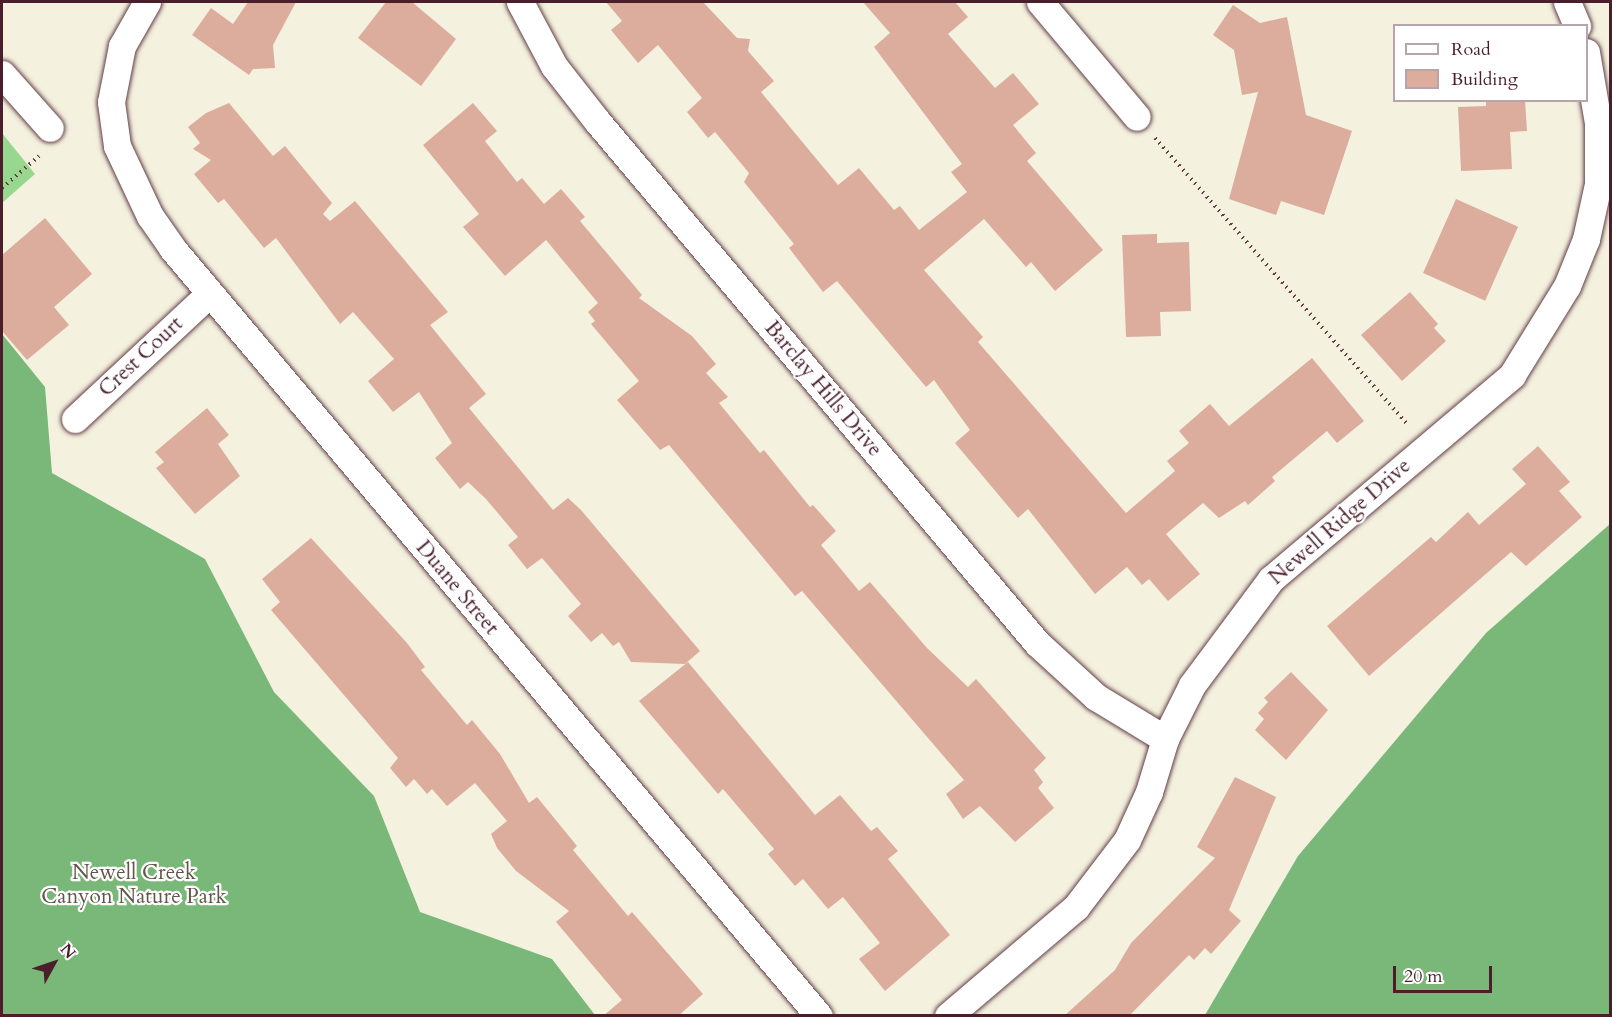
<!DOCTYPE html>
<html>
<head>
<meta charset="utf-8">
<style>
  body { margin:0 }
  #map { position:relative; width:1612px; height:1017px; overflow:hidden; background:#f4f1df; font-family:Cardo,serif }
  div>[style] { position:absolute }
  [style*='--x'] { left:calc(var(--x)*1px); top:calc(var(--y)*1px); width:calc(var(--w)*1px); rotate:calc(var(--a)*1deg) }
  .green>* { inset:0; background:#98d88e }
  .forest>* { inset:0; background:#7ab879 }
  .building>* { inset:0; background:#dcad9d; transform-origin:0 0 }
  .path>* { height:4px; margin-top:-2px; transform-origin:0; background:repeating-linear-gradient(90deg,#643e46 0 1.5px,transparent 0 6px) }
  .roads { filter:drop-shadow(0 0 2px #643e46) drop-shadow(0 0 2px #643e46) }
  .street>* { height:27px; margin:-13.5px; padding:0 13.5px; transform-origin:13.5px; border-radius:13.5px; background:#fff }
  span { translate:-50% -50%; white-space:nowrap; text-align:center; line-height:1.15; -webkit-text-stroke:4.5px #fff; paint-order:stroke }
  .street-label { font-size:21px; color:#4a1f2b }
  .park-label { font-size:21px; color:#615649 }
  .frame { position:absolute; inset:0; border:3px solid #4a1f2b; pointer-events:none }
  .legend { position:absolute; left:1393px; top:24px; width:195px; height:78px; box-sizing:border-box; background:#fff; border:2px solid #b7a5aa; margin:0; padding:8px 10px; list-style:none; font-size:18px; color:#4a1f2b }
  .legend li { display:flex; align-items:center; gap:12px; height:30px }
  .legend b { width:30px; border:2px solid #b7a5aa }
  .north { position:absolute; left:24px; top:933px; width:60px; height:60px; -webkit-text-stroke:4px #fff; paint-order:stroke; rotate:50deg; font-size:16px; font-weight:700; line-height:24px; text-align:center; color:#4a1f2b }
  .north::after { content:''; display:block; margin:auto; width:21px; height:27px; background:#4a1f2b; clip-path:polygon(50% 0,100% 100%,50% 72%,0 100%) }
  .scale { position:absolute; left:1393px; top:966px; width:99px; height:27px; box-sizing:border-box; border:3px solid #4a1f2b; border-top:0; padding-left:8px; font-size:18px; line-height:21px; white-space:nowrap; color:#4a1f2b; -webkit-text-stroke:4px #fff; paint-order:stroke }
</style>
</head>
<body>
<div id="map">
  <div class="green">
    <i style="clip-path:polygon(2px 133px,35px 174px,2px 203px)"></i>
  </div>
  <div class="forest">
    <i style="clip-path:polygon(2px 334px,45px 387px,52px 473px,205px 559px,274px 692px,374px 796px,420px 912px,552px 959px,595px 1015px,2px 1015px)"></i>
    <i style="clip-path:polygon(1610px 524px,1610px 1015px,1205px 1015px,1298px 856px,1486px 633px)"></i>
  </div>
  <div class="building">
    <i style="clip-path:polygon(248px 2px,296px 2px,273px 45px,275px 68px,253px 69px,249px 75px,192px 35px,211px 8px,233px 24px)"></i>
    <i style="clip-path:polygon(386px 2px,412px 2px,456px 39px,421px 86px,358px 38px)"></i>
    <i style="clip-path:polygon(606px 2px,703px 2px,737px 38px,750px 39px,748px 51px,774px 81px,761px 92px,838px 185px,859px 168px,894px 210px,900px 206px,919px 230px,967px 192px,951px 172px,962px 164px,874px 47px,890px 33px,863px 2px,955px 2px,968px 17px,948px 34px,995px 88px,1013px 73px,1039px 104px,1013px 125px,1036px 153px,1027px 161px,1103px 250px,1055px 291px,1031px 262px,1026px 267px,984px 219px,924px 270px,983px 337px,978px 342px,1126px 513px,1175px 471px,1167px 461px,1189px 443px,1179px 431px,1210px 404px,1229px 426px,1312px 358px,1364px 421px,1337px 443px,1327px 431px,1272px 477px,1275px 481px,1248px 505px,1245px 501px,1219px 518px,1203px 503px,1166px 534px,1200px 574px,1168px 601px,1149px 579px,1142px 585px,1127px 567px,1095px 594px,1028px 509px,1018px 518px,955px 443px,970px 430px,934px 380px,926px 387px,837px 281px,823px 292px,789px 248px,794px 244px,744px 182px,749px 173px,715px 132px,708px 138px,687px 112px,702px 98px,658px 45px,638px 63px,611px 30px,622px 21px)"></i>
    <i style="clip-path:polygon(1233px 5px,1260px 23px,1287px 17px,1306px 115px,1352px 131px,1324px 215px,1281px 201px,1276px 215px,1229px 199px,1258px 92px,1242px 95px,1234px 50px,1213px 35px)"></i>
    <i style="clip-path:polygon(1486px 100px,1525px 100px,1527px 131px,1510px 132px,1512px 169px,1461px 171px,1458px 107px,1486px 106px)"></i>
    <i style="clip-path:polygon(229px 103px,273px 156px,285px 146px,332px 203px,323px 214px,330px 221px,355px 201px,448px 312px,430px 325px,486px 394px,469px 408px,553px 510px,568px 498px,581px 510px,700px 651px,685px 664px,631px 662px,619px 642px,613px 646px,602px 633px,591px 642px,568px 616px,581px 604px,542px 558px,527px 569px,508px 545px,518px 537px,486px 499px,468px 482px,460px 489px,435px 458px,452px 443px,419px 392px,393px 412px,368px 381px,394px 359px,353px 312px,340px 324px,276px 238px,264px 248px,224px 199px,218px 203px,194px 174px,211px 160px,193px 149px,200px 143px,188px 127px,206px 113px)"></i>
    <i style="clip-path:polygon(473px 103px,497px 131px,485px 141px,517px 182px,522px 178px,544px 204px,561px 189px,585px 217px,580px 221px,642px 295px,639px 298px,692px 336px,716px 364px,706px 373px,728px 397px,719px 403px,760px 453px,764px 450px,810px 507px,813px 505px,836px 531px,821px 545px,859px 591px,870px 582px,927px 648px,968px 687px,976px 679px,1046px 758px,1034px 770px,1043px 782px,1038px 788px,1054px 808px,1015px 842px,980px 806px,963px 819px,946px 794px,964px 780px,802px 591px,795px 596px,669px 445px,660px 450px,617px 400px,639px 381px,591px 324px,595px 321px,588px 312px,598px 303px,546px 240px,505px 276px,463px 227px,479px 214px,423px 145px)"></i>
    <i style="left:1456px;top:199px;width:68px;height:81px;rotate:24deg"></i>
    <i style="clip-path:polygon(45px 218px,92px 274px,54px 307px,69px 325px,27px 360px,2px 331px,2px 255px)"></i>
    <i style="clip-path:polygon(1157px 234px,1157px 243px,1189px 242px,1191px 311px,1160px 312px,1161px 336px,1126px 337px,1122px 235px)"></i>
    <i style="clip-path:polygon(1410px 292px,1438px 324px,1434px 328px,1446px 341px,1402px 381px,1361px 335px)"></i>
    <i style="clip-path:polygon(207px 408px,229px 435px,218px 444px,240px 476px,195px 514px,156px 468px,164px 462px,155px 452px)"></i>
    <i style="clip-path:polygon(1538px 446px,1570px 482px,1559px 491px,1582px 517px,1526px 566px,1511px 552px,1369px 676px,1327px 626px,1431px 537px,1436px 542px,1468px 512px,1479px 525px,1526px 484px,1512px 469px)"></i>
    <i style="clip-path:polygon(311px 538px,407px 643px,425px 667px,421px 670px,467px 725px,472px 720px,500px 754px,529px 803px,537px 797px,577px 846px,573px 850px,628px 916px,632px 912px,703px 994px,678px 1016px,603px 1016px,622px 1000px,556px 922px,569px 911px,516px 871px,497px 848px,491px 834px,507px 821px,475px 783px,447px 806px,432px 789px,427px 794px,414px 779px,406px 787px,390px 768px,398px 758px,271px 610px,280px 602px,262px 579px)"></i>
    <i style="clip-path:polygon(688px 662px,815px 815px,840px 795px,871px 831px,877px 827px,898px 851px,888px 859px,950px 935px,885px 991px,859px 959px,880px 943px,843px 897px,828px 909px,803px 879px,795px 886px,768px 854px,774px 849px,723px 789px,718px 794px,639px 701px)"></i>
    <i style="clip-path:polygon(1291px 672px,1328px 710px,1286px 760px,1255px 730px,1264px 719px,1258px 713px,1268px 702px,1264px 698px)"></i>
    <i style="clip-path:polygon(1235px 777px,1276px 797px,1229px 910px,1241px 921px,1211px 954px,1205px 948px,1194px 960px,1189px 955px,1129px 1016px,1064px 1016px,1115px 970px,1131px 943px,1215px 858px,1197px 847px)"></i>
  </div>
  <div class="path">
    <i style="--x:1155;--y:138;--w:383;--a:48.6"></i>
    <i style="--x:2;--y:188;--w:49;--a:-40.9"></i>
  </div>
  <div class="roads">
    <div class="street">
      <i style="--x:147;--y:2;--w:51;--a:119.6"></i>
      <i style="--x:122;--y:46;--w:57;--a:101.1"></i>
      <i style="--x:111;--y:102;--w:44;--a:82.2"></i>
      <i style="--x:117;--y:146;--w:77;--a:64.8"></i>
      <i style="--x:150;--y:216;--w:39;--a:55"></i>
      <i style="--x:172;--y:248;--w:1004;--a:49.89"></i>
      <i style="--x:520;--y:2;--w:72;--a:62"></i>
      <i style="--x:554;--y:66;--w:70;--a:52"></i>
      <i style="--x:597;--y:121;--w:683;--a:49.87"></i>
      <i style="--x:1037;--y:643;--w:80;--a:42.5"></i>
      <i style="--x:1096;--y:697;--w:81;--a:31.3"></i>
      <i style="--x:1040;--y:2;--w:150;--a:49.9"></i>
      <i style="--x:1567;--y:2;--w:26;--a:67"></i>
      <i style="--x:2;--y:74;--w:72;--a:48.4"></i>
      <i style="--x:75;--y:419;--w:182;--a:-43"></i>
      <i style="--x:948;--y:1016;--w:168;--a:-40.4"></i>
      <i style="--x:1076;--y:907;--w:84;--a:-52.7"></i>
      <i style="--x:1127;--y:840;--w:53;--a:-65.4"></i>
      <i style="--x:1149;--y:792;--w:55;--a:-73.2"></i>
      <i style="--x:1165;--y:739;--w:60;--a:-63.4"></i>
      <i style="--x:1192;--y:685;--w:132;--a:-53.3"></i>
      <i style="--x:1271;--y:579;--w:316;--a:-40.2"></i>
      <i style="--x:1512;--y:375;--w:105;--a:-58.3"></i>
      <i style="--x:1567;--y:286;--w:51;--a:-68"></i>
      <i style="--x:1586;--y:239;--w:56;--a:-77.7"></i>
      <i style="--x:1598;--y:184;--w:61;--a:-90"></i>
      <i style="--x:1598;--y:123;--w:72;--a:-99.6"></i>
    </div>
  </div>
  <div class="street-label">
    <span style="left:141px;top:357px;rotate:-43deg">Crest Court</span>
    <span style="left:823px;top:389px;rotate:50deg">Barclay Hills Drive</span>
    <span style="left:1340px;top:522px;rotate:-41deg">Newell Ridge Drive</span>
    <span style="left:457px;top:588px;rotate:50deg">Duane Street</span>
  </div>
  <div class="park-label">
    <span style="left:134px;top:885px">Newell Creek<br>Canyon Nature Park</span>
  </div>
  <div class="frame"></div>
  <ul class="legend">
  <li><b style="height:8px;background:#fff"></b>Road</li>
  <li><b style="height:16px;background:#dcad9d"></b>Building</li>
  </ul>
  <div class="north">N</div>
  <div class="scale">20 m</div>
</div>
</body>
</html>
